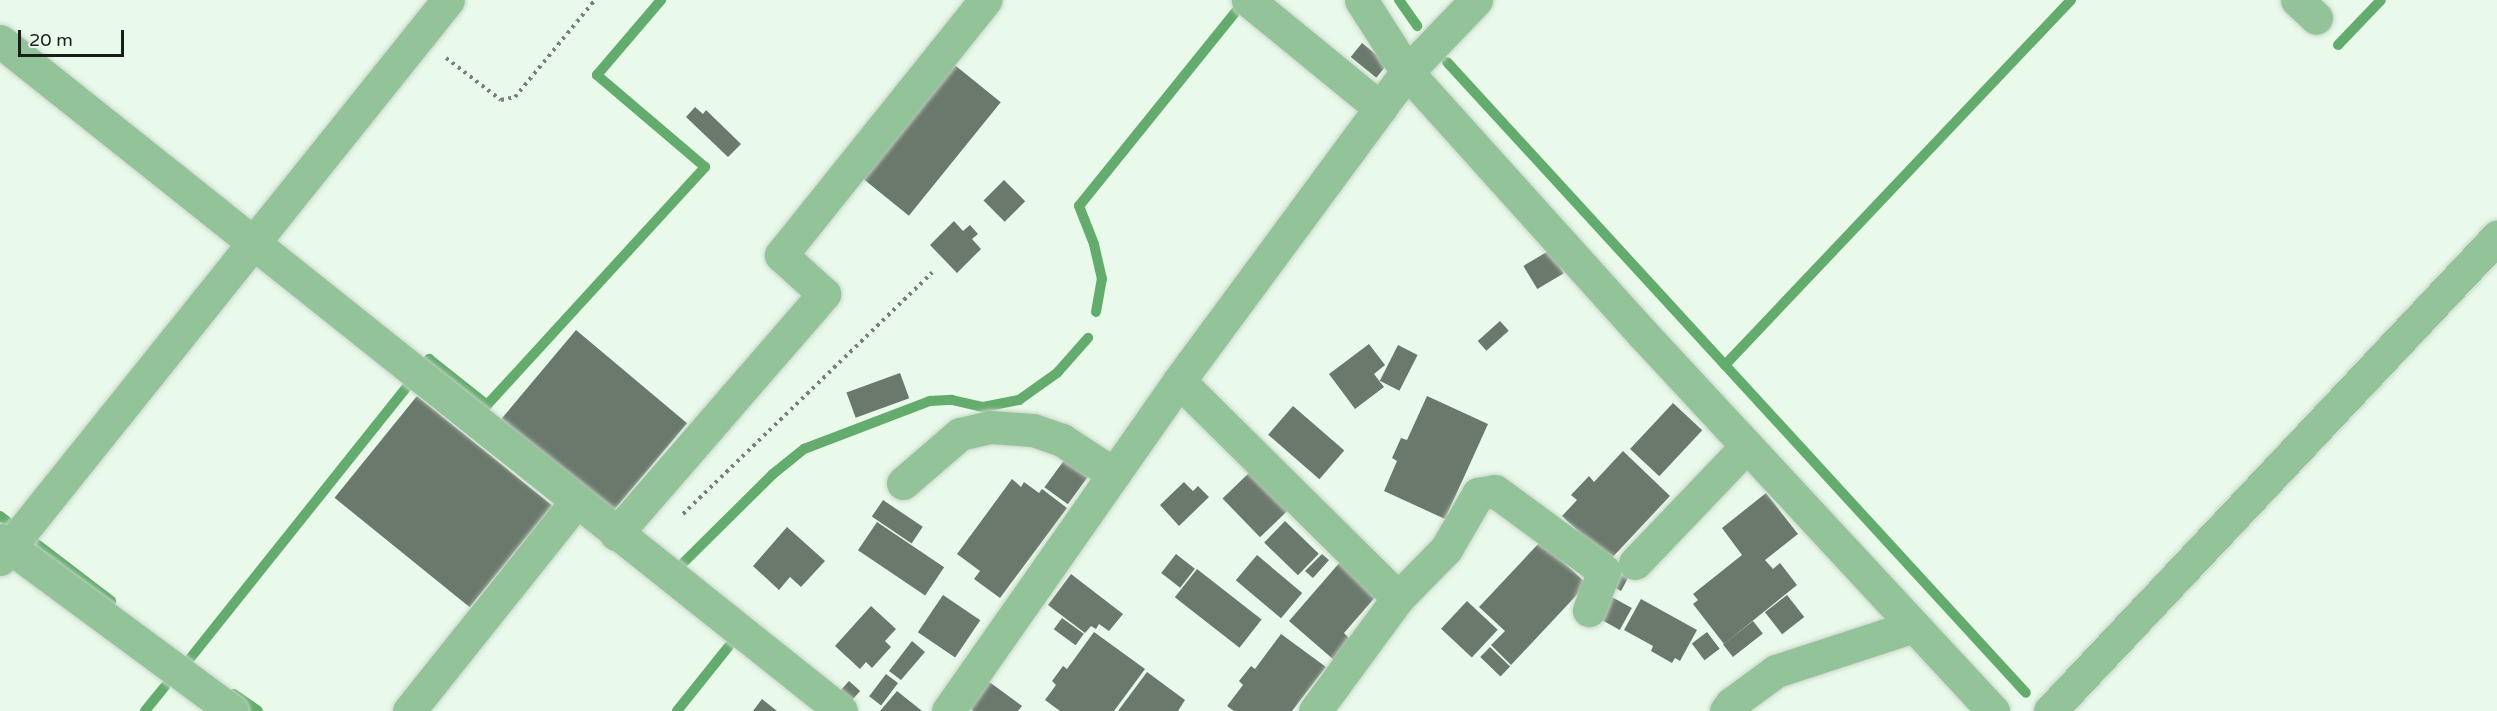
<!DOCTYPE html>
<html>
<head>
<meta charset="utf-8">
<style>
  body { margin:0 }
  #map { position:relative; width:2497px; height:711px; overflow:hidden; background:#e9f9ea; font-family:"Varela Round",sans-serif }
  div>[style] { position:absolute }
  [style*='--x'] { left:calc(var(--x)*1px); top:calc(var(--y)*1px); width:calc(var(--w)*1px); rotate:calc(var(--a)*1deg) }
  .stream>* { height:10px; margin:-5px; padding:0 5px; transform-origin:5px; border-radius:5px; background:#64ac6d }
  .building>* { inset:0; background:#6b796c; transform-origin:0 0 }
  .path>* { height:4px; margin-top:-2px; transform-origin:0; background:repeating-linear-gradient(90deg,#778177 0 3px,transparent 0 7.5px) }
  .roads { filter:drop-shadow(0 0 2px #c8d6c9) drop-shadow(0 0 2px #c8d6c9) }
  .minor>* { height:33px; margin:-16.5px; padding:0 16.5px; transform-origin:16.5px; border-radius:16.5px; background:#93c398 }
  span { translate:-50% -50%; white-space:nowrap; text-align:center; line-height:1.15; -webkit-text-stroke:5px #e9f9ea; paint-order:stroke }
  .scale { position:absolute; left:18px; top:30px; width:106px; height:27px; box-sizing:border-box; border:3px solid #191e19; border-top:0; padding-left:8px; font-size:18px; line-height:21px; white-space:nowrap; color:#191e19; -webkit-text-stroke:4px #e9f9ea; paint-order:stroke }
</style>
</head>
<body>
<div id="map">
  <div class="stream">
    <i style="--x:1399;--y:0;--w:32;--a:55"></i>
    <i style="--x:2338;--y:45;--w:62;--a:-46.3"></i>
    <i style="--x:1447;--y:62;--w:856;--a:47.46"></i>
    <i style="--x:1096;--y:312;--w:34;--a:-80"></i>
    <i style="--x:1102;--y:279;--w:36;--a:-103"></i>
    <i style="--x:1094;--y:244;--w:41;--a:-111.5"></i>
    <i style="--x:1079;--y:206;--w:258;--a:-51.1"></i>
    <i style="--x:424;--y:365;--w:8;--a:-50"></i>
    <i style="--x:429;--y:359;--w:74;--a:38.4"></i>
    <i style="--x:487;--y:405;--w:323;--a:-47.5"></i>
    <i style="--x:705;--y:167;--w:142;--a:-139.6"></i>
    <i style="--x:597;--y:75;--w:99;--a:-49.5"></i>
    <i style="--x:1725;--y:365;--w:503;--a:-46.53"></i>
    <i style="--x:0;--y:516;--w:140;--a:37.4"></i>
    <i style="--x:685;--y:572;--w:8;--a:-140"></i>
    <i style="--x:679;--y:567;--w:132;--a:-44.7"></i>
    <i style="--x:773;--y:474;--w:40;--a:-39"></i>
    <i style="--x:804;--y:449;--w:135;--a:-20.9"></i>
    <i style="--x:930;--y:401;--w:22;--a:-3"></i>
    <i style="--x:952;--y:400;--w:32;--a:13"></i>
    <i style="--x:983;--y:407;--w:37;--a:-11"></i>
    <i style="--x:1019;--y:400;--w:47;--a:-35.4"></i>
    <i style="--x:1057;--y:373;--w:47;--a:-48.5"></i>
    <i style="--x:188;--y:661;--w:353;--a:-51.4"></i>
    <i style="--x:234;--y:694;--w:29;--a:35"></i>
    <i style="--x:145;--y:711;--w:32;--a:-51"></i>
    <i style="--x:677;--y:711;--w:83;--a:-51.3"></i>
  </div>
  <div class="building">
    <i style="left:1362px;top:43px;width:33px;height:18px;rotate:39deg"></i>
    <i style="left:951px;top:62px;width:64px;height:146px;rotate:39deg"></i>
    <i style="clip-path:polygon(695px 107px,703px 114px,706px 110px,741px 144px,728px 157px,686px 117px)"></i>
    <i style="left:1004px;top:180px;width:30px;height:29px;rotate:45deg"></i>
    <i style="clip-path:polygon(954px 221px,963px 231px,970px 225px,978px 234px,972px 239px,981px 249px,957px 273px,930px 245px)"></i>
    <i style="left:1550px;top:250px;width:27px;height:31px;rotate:59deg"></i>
    <i style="left:1500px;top:321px;width:13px;height:30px;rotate:48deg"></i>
    <i style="left:576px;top:330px;width:145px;height:116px;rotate:40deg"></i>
    <i style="clip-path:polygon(1369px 344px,1385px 365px,1374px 374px,1384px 387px,1355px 409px,1329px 374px)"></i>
    <i style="left:1398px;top:345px;width:22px;height:40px;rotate:27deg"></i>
    <i style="left:900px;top:373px;width:27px;height:57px;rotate:70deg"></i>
    <i style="left:417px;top:396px;width:174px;height:131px;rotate:39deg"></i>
    <i style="clip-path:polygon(1427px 396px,1488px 424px,1445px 519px,1384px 491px,1397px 461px,1392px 458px,1401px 438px,1407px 440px)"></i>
    <i style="left:1673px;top:403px;width:40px;height:63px;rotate:43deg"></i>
    <i style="left:1293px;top:406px;width:68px;height:38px;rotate:41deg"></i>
    <i style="clip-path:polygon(1623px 451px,1670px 496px,1609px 561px,1562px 516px,1577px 500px,1571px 495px,1589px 476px,1594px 482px)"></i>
    <i style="left:1065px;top:459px;width:29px;height:35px;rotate:36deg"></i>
    <i style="left:1252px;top:470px;width:54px;height:41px;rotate:46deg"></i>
    <i style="clip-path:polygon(1012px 479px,1021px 487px,1024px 482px,1039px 493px,1042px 489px,1067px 508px,1000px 598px,974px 579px,980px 571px,957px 554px)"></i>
    <i style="clip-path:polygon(1184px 482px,1193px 491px,1198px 486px,1209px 497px,1179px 526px,1160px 505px)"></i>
    <i style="clip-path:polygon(1766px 493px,1798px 534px,1765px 560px,1773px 569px,1780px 563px,1797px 585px,1724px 644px,1693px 604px,1698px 600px,1693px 594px,1742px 555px,1722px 528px)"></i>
    <i style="left:883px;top:500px;width:48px;height:20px;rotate:34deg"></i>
    <i style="left:1285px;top:521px;width:47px;height:30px;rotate:44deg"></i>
    <i style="left:877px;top:522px;width:81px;height:34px;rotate:34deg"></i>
    <i style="clip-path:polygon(787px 527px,825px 561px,801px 587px,790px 577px,779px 590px,753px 566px)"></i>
    <i style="clip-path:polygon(1541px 541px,1587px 584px,1511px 665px,1491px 645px,1505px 631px,1479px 607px)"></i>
    <i style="left:1176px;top:554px;width:24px;height:24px;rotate:38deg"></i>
    <i style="clip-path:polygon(1322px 554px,1329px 560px,1313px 578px,1305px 571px)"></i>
    <i style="left:1257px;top:555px;width:59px;height:33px;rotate:40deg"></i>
    <i style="clip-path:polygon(1341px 561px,1378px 594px,1344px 633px,1351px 640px,1334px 660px,1289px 621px)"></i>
    <i style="left:1614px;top:568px;width:17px;height:17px;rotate:28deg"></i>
    <i style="left:1197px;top:569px;width:82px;height:36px;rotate:38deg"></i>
    <i style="clip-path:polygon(1071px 574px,1123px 614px,1109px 631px,1099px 624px,1096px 629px,1091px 626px,1085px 633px,1048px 605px)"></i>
    <i style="left:943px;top:595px;width:45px;height:45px;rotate:34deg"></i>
    <i style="left:1787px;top:595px;width:28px;height:28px;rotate:52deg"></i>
    <i style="left:1610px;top:596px;width:25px;height:25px;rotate:29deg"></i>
    <i style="clip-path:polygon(1641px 599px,1697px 630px,1680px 661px,1675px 658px,1672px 663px,1651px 651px,1653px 646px,1624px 630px)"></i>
    <i style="left:1467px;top:601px;width:42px;height:38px;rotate:43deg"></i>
    <i style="clip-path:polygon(871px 606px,896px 629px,885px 641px,891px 647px,872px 668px,866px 662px,860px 669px,835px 646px)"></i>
    <i style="left:1062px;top:618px;width:27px;height:14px;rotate:36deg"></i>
    <i style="left:1753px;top:621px;width:16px;height:38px;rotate:52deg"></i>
    <i style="clip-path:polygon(1094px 632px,1145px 669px,1114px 711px,1060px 711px,1045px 700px,1056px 685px,1052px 681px,1063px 666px,1067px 669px)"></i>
    <i style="left:1707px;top:632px;width:21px;height:19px;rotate:53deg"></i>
    <i style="clip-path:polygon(1281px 634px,1326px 667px,1292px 711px,1234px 711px,1227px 706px,1243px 685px,1239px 681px,1251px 666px,1255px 669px)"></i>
    <i style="clip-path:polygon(912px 641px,925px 652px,901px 680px,889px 671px)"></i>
    <i style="left:1490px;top:647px;width:28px;height:14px;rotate:44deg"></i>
    <i style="clip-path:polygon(1147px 672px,1185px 700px,1178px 711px,1118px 711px)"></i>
    <i style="left:886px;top:674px;width:15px;height:28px;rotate:37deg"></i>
    <i style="left:849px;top:681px;width:15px;height:13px;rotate:42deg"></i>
    <i style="clip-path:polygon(988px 681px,1022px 706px,1018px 711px,973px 711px,968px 707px)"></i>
    <i style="clip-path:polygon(897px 691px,922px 711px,880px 711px)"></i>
    <i style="clip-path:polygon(762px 699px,777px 711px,753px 711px)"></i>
  </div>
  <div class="path">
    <i style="--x:446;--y:58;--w:69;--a:37.4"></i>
    <i style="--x:501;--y:100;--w:14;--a:-12"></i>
    <i style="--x:515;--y:97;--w:126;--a:-50.5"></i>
    <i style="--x:683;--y:514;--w:347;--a:-44.1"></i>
  </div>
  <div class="roads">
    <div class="minor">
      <i style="--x:1248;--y:0;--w:171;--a:39.3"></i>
      <i style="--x:1361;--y:0;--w:85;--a:57.4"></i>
      <i style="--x:1407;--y:72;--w:351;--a:48"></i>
      <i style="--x:1642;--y:333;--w:516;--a:47.12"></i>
      <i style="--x:2297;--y:0;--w:26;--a:43"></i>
      <i style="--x:0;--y:41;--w:1075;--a:38.54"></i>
      <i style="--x:1179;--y:381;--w:308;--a:44.7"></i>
      <i style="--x:1398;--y:598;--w:140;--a:126.3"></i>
      <i style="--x:903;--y:483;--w:75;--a:-40.7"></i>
      <i style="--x:960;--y:434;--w:31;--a:-13"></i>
      <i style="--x:990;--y:427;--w:43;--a:4"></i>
      <i style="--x:1033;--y:430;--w:31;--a:19"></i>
      <i style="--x:1062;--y:440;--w:62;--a:33.2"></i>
      <i style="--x:616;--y:534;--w:318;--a:-49.1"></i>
      <i style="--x:824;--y:294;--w:58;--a:-137.8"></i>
      <i style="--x:781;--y:255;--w:327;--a:-51.3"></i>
      <i style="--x:0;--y:540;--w:288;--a:36.4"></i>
      <i style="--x:0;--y:559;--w:716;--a:-51.29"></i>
      <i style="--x:1635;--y:563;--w:162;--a:-46.3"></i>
      <i style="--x:1398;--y:598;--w:69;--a:-45.6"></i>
      <i style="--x:1446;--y:549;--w:64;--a:-59.8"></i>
      <i style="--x:1478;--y:494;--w:17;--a:-10"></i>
      <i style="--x:1495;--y:491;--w:135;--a:36.3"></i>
      <i style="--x:1604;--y:571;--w:42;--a:111"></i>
      <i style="--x:409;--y:711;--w:268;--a:-51.4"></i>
      <i style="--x:948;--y:711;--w:403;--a:-55"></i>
      <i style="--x:1179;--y:381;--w:339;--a:-53.6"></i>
      <i style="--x:1380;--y:108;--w:45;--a:-53.1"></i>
      <i style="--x:1407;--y:72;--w:100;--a:-46.2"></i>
      <i style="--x:1726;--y:711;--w:9;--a:-54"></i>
      <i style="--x:1731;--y:704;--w:56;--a:-36.3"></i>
      <i style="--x:1776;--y:671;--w:145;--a:-18.1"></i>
      <i style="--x:2050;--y:711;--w:652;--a:-46.68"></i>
    </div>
  </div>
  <div class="scale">20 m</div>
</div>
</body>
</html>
